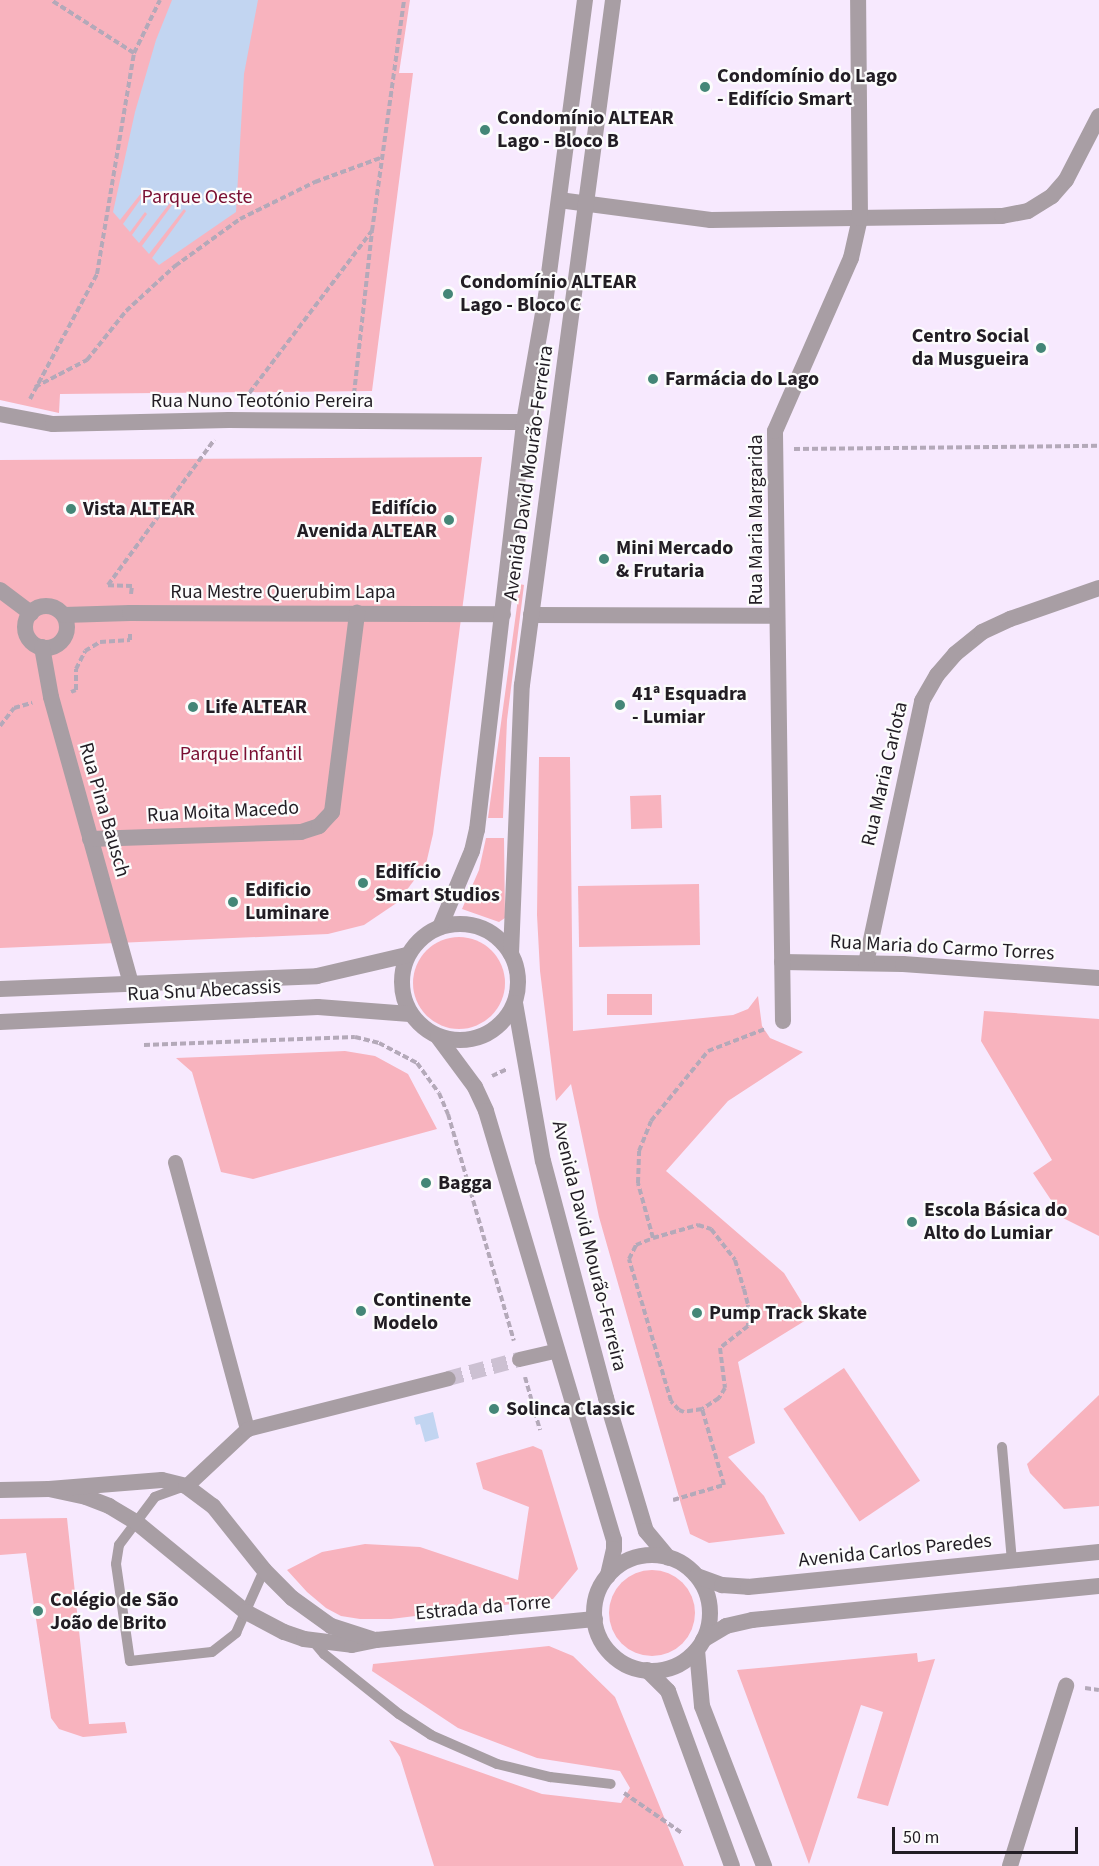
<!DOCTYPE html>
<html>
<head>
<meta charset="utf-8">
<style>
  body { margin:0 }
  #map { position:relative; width:1099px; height:1866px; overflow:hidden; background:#f7e9fe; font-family:"Source Sans 3",sans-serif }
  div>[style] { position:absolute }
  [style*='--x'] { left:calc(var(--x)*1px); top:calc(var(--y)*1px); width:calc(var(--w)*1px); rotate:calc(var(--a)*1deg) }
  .green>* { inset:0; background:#f8b3be; transform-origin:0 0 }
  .round { border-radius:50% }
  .water>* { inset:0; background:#c2d5f1 }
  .pedestrian-tunnel>* { height:15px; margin-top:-7.5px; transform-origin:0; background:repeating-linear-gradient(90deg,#ccc0d2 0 15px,transparent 0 23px) }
  .path>* { height:4px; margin-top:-2px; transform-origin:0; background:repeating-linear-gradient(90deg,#b4a9b9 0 6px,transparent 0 9px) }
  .service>* { height:10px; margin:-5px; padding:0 5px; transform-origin:5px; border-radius:5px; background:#a89ea4 }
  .pedestrian>* { height:15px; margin:-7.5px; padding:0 7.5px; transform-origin:7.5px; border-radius:7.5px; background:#a89ea4 }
  .minor>* { height:16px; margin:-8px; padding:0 8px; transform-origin:8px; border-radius:8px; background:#a89ea4 }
  .minor>.ring { margin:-8px; padding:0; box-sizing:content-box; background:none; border:16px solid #a89ea4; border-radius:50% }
  .tertiary>* { height:16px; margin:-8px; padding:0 8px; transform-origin:8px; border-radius:8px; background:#a89ea4 }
  .tertiary>.ring { margin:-8px; padding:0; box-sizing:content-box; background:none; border:16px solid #a89ea4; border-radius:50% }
  .dots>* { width:16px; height:16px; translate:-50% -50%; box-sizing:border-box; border:3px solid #fcfcfc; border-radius:50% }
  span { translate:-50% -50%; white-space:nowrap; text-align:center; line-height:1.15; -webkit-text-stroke:4.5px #fcfcfc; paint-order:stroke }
  .poi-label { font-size:20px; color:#221d24; font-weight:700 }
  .left { translate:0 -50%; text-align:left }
  .right { translate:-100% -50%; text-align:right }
  .park-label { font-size:20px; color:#7a0f32 }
  .street-label { font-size:20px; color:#221d24 }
  .scale { position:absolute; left:892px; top:1827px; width:186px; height:27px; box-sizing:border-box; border:3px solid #221d24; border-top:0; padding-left:8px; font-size:18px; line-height:21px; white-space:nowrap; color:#221d24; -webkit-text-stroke:4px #fcfcfc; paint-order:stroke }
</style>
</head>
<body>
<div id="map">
  <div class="green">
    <i style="clip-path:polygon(0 0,410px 0,399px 73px,413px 73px,372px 391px,60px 394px,59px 413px,0 400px)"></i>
    <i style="clip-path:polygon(482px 457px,433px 834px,426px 864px,398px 902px,364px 925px,328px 934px,0 948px,0 460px)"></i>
    <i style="clip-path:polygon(520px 584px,524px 585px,507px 720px,503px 818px,488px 818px)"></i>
    <i style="clip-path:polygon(539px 757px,570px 757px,573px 1031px,733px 1015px,748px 1009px,758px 996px,762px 1026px,770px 1038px,803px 1052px,728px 1101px,666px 1171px,784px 1273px,811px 1317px,738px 1362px,755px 1443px,728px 1457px,764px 1496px,785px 1534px,709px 1543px,690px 1534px,681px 1504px,599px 1217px,571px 1084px,556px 1101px,540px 971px,537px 915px)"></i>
    <i style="left:661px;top:795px;width:33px;height:31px;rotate:88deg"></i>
    <i style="clip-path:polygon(486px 838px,504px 838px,505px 918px,499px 922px,462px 909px,479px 870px)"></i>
    <i style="left:699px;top:884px;width:61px;height:121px;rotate:89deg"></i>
    <i class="round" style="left:413px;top:937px;width:92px;height:92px"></i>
    <i style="left:652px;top:994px;width:21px;height:45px;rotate:90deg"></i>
    <i style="clip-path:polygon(984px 1011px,1099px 1019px,1099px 1236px,1063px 1218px,1033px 1173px,1052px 1160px,981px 1041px)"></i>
    <i style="clip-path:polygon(345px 1051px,375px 1056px,408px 1074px,437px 1129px,253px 1179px,221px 1172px,192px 1072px,176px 1058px)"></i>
    <i style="left:844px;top:1368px;width:136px;height:73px;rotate:56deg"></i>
    <i style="clip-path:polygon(1099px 1395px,1099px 1506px,1064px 1509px,1030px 1473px,1027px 1464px)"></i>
    <i style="clip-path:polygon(533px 1446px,542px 1450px,578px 1569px,553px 1599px,391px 1619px,360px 1619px,341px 1616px,326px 1608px,307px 1592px,287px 1570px,322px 1552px,365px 1544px,420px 1547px,518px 1580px,529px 1507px,483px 1489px,476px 1463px)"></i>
    <i style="clip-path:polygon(67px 1518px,89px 1724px,125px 1722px,127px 1733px,83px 1737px,59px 1729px,51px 1718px,26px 1553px,0 1555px,0 1519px)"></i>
    <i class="round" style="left:609px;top:1570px;width:86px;height:86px"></i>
    <i style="clip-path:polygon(549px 1646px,573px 1656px,615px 1697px,684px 1866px,434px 1866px,400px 1757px,389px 1740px,542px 1794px,621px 1803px,630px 1788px,620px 1771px,537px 1758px,458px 1728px,372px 1671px,373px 1664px)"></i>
    <i style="clip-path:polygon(917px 1653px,918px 1662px,935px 1659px,888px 1806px,857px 1798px,883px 1712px,861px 1705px,809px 1864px,737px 1670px)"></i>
  </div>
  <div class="water">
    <i style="clip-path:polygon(172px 0,258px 0,244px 74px,236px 212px,159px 265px,152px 258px,186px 211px,184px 209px,149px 254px,142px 246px,178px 197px,176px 195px,139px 243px,132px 235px,147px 214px,145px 212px,130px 232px,123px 224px,145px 193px,142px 192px,120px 220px,113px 212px,135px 112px,156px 40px)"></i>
    <i style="clip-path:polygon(433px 1412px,439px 1438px,425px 1442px,420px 1424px,416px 1425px,414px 1417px)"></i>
  </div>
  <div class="pedestrian-tunnel">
    <i style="--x:448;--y:1378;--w:73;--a:-15"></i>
  </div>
  <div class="path">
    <i style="--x:134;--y:53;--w:59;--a:-63.9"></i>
    <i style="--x:35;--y:387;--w:59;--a:-27.4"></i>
    <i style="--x:87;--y:360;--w:63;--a:-51.5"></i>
    <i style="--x:126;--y:311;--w:67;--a:-42.6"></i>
    <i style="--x:175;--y:266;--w:80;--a:-35.9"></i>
    <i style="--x:240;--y:219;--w:84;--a:-26.3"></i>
    <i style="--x:315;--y:182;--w:72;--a:-20.2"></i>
    <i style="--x:30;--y:399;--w:142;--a:-61.8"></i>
    <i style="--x:97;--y:274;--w:224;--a:-80.5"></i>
    <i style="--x:134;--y:53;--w:98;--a:-147.4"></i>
    <i style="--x:244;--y:400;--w:212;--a:-52.9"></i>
    <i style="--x:353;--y:403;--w:173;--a:-83.7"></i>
    <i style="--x:372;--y:231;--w:233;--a:-82.1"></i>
    <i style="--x:794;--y:449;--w:305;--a:-0.6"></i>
    <i style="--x:131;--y:594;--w:8;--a:-83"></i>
    <i style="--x:132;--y:586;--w:24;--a:-178"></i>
    <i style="--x:108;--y:585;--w:180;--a:-53.8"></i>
    <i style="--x:71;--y:692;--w:5;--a:-22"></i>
    <i style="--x:76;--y:690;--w:21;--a:-90"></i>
    <i style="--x:76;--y:669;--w:20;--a:-63"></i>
    <i style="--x:85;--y:651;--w:17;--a:-31"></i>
    <i style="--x:100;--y:642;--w:30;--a:-4"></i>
    <i style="--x:130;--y:640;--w:9;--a:-90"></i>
    <i style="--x:0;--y:726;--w:23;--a:-52"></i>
    <i style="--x:14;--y:708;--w:19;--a:-16"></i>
    <i style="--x:144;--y:1045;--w:211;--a:-2.2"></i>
    <i style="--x:355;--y:1037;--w:25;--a:14"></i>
    <i style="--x:379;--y:1043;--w:43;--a:27.8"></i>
    <i style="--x:417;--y:1063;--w:37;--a:54"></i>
    <i style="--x:439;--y:1093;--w:23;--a:67"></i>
    <i style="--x:448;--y:1114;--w:236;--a:73.8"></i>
    <i style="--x:492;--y:1076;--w:17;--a:-25"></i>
    <i style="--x:653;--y:1238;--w:47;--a:-16.1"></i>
    <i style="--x:698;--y:1225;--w:14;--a:17"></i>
    <i style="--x:711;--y:1229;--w:39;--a:52"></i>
    <i style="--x:735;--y:1260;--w:30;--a:73"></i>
    <i style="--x:744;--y:1289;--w:16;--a:76"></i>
    <i style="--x:748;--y:1305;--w:21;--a:90"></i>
    <i style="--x:748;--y:1326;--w:36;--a:142"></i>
    <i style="--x:720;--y:1348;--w:40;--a:82.9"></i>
    <i style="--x:725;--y:1388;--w:12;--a:121"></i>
    <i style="--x:719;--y:1398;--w:20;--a:147"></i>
    <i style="--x:525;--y:1377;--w:55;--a:74.2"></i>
    <i style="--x:673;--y:1500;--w:53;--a:-16.4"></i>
    <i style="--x:724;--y:1485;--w:79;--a:-106.1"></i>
    <i style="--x:702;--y:1409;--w:18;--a:171"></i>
    <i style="--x:684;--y:1412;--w:5;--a:-158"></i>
    <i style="--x:679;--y:1410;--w:12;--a:-132"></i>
    <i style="--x:671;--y:1401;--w:148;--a:-106.5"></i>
    <i style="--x:629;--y:1259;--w:16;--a:-63"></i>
    <i style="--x:636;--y:1245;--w:18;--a:-22"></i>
    <i style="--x:653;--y:1238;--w:57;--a:-105.3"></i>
    <i style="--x:638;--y:1183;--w:32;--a:-88"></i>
    <i style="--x:639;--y:1151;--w:32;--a:-68"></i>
    <i style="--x:651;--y:1121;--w:90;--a:-50.8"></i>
    <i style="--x:708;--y:1051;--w:61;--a:-21.1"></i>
    <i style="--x:1085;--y:1688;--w:14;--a:8"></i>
    <i style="--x:624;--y:1793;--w:70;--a:34.6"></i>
  </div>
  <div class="service">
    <i style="--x:1002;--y:1447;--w:114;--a:85"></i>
    <i style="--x:182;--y:1487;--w:29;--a:160"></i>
    <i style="--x:155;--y:1497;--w:60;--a:126.9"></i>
    <i style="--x:119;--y:1545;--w:19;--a:99"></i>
    <i style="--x:116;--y:1564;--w:98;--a:81.8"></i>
    <i style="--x:130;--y:1661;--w:82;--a:-6.3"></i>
    <i style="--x:212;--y:1652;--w:31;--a:-38"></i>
    <i style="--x:236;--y:1633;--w:69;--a:-66"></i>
    <i style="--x:313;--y:1641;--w:17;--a:50"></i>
    <i style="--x:324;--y:1654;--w:96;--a:38.7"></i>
    <i style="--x:399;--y:1714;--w:38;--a:33"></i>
    <i style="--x:431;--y:1735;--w:72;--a:23.7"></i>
    <i style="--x:497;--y:1764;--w:55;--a:13.8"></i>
    <i style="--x:550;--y:1777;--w:61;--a:6.5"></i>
  </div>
  <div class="pedestrian">
    <i style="--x:175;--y:1162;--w:277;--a:74.9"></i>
    <i style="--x:519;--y:1359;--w:39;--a:-13"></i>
    <i style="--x:186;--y:1486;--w:83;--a:-43.1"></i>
    <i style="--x:247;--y:1429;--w:207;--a:-14.2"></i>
  </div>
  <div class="minor">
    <i style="--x:559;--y:200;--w:153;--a:7.5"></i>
    <i style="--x:711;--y:220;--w:291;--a:-0.8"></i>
    <i style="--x:1002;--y:216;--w:26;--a:-11"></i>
    <i style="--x:1028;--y:211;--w:28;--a:-32"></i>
    <i style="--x:1052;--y:196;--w:21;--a:-49"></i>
    <i style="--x:1066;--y:180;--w:72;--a:-62.7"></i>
    <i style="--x:0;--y:414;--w:54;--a:10.7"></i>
    <i style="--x:53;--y:424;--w:176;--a:-1.3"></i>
    <i style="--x:229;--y:420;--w:295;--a:0.4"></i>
    <i style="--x:0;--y:590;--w:39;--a:37"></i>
    <i class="ring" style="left:25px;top:606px;width:26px;height:26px"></i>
    <i style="--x:64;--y:615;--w:66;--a:-1.7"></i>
    <i style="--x:130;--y:613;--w:373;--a:0.2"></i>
    <i style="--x:531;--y:615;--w:246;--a:0.2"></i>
    <i style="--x:42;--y:647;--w:51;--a:79.8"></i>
    <i style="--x:51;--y:697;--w:297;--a:74.4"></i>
    <i style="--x:90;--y:839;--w:211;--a:-1.9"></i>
    <i style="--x:301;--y:832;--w:19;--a:-18"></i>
    <i style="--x:319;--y:826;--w:19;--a:-47"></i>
    <i style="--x:332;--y:812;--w:201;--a:-82.8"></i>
    <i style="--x:782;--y:962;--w:121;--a:0.9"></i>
    <i style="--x:903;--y:964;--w:196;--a:4.1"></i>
    <i style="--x:866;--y:963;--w:268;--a:-77.9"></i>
    <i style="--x:922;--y:701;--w:30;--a:-60"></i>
    <i style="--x:937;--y:675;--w:28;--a:-49"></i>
    <i style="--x:955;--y:654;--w:35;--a:-39"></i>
    <i style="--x:982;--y:632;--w:31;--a:-25"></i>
    <i style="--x:1010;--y:619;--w:94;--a:-19.2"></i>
    <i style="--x:783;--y:1021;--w:590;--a:-90.78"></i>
    <i style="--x:775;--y:431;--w:189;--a:-66.3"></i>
    <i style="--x:851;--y:258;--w:41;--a:-77.3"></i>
    <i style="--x:860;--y:218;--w:218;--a:-90.5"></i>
    <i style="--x:1010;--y:1866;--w:189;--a:-72.7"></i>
  </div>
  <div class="tertiary">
    <i class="ring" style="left:402px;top:924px;width:100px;height:100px"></i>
    <i style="--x:440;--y:927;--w:82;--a:-67.2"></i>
    <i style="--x:472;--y:851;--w:22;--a:-77"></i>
    <i style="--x:477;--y:830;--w:411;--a:-83.4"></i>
    <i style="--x:524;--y:422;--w:128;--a:-80.1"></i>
    <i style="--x:546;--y:296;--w:299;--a:-82.5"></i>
    <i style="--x:511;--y:954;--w:269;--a:-87.7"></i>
    <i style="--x:522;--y:685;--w:691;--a:-82.43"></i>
    <i style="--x:0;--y:989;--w:317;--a:-2.3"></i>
    <i style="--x:317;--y:976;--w:92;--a:-13.1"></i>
    <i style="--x:515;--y:1003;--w:160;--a:80"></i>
    <i style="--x:543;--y:1161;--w:245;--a:75.1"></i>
    <i style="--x:606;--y:1398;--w:139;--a:73.3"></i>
    <i style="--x:646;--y:1531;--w:35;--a:50"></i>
    <i style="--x:0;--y:1022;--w:318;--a:-2.7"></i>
    <i style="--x:318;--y:1007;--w:92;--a:4.4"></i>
    <i style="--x:438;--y:1037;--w:62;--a:53.5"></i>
    <i style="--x:475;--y:1087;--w:26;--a:65"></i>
    <i style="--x:486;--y:1111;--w:448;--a:73.4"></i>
    <i style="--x:614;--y:1540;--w:9;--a:90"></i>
    <i style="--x:614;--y:1549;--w:28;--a:103"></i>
    <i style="--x:49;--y:1489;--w:38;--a:12"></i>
    <i style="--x:86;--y:1497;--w:25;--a:21"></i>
    <i style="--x:109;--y:1506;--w:31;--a:31"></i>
    <i style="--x:136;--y:1522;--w:142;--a:39.3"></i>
    <i style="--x:246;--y:1612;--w:43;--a:27.8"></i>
    <i style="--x:284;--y:1632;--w:21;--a:19"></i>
    <i style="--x:304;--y:1639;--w:48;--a:7.1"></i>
    <i style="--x:352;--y:1645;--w:25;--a:-12"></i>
    <i style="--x:376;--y:1640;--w:220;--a:-5.5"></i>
    <i style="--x:0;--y:1490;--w:49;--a:-1.2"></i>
    <i style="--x:49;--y:1489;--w:113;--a:-4.6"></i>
    <i style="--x:162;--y:1480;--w:25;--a:14"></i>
    <i style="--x:186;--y:1486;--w:34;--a:37"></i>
    <i style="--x:213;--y:1506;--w:82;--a:51.4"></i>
    <i style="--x:264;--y:1570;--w:40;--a:45"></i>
    <i style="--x:292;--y:1598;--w:48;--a:35.7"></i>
    <i style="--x:331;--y:1626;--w:43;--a:17.6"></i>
    <i class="ring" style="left:594px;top:1555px;width:100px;height:100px"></i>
    <i style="--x:697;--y:1576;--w:27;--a:20"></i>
    <i style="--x:722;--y:1585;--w:26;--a:4"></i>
    <i style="--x:748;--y:1587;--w:353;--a:-5.7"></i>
    <i style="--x:703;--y:1640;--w:27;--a:-31"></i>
    <i style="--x:726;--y:1626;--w:27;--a:-13"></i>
    <i style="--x:752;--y:1620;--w:349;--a:-5.6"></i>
    <i style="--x:697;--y:1650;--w:56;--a:84.9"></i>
    <i style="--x:702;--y:1706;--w:172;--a:68.8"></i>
    <i style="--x:647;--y:1670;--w:30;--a:45"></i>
    <i style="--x:668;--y:1691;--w:186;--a:69.9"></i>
  </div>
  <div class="dots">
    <i style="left:705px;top:87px;background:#448677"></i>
    <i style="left:485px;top:130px;background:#448677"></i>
    <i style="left:448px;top:294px;background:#448677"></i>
    <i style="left:1041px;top:348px;background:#448677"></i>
    <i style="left:653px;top:379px;background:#448677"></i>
    <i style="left:71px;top:509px;background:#448677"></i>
    <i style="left:449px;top:520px;background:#448677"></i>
    <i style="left:604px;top:559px;background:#448677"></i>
    <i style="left:620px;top:705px;background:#448677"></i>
    <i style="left:193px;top:707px;background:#448677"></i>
    <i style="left:363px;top:883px;background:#448677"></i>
    <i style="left:233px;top:902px;background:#448677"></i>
    <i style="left:426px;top:1183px;background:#448677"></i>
    <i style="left:912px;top:1222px;background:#448677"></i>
    <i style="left:361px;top:1311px;background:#448677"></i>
    <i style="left:697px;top:1313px;background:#448677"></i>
    <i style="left:494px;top:1409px;background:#448677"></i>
    <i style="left:38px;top:1611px;background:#448677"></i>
  </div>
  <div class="poi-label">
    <span class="left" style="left:717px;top:88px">Condomínio do Lago<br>- Edifício Smart</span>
    <span class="left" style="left:497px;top:130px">Condomínio ALTEAR<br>Lago - Bloco B</span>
    <span class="left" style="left:460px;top:294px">Condomínio ALTEAR<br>Lago - Bloco C</span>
    <span class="right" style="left:1029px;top:348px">Centro Social<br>da Musgueira</span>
    <span class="left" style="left:665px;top:379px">Farmácia do Lago</span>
    <span class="right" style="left:437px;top:520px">Edifício<br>Avenida ALTEAR</span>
    <span class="left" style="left:83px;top:509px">Vista ALTEAR</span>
    <span class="left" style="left:616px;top:560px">Mini Mercado<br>&amp; Frutaria</span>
    <span class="left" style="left:632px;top:706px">41ª Esquadra<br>- Lumiar</span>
    <span class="left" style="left:205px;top:707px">Life ALTEAR</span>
    <span class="left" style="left:375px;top:884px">Edifício<br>Smart Studios</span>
    <span class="left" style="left:245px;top:902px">Edificio<br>Luminare</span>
    <span class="left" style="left:438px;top:1183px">Bagga</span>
    <span class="left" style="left:924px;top:1222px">Escola Básica do<br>Alto do Lumiar</span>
    <span class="left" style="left:373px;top:1312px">Continente<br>Modelo</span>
    <span class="left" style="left:709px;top:1313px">Pump Track Skate</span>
    <span class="left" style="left:506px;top:1409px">Solinca Classic</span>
    <span class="left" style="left:50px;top:1612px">Colégio de São<br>João de Brito</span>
  </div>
  <div class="park-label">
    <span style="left:197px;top:197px">Parque Oeste</span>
    <span style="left:241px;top:754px">Parque Infantil</span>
  </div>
  <div class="street-label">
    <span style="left:262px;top:401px">Rua Nuno Teotónio Pereira</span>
    <span style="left:529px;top:473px;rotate:-82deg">Avenida David Mourão-Ferreira</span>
    <span style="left:756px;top:520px;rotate:-90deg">Rua Maria Margarida</span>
    <span style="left:283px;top:592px">Rua Mestre Querubim Lapa</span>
    <span style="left:885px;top:774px;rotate:-77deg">Rua Maria Carlota</span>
    <span style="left:104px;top:810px;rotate:74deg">Rua Pina Bausch</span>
    <span style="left:223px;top:812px;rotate:-3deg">Rua Moita Macedo</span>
    <span style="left:942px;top:948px;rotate:3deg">Rua Maria do Carmo Torres</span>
    <span style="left:204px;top:991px;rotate:-3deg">Rua Snu Abecassis</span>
    <span style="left:589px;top:1246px;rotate:76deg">Avenida David Mourão-Ferreira</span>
    <span style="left:895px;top:1551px;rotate:-6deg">Avenida Carlos Paredes</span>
    <span style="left:483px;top:1608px;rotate:-5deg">Estrada da Torre</span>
  </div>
  <div class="scale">50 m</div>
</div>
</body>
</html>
